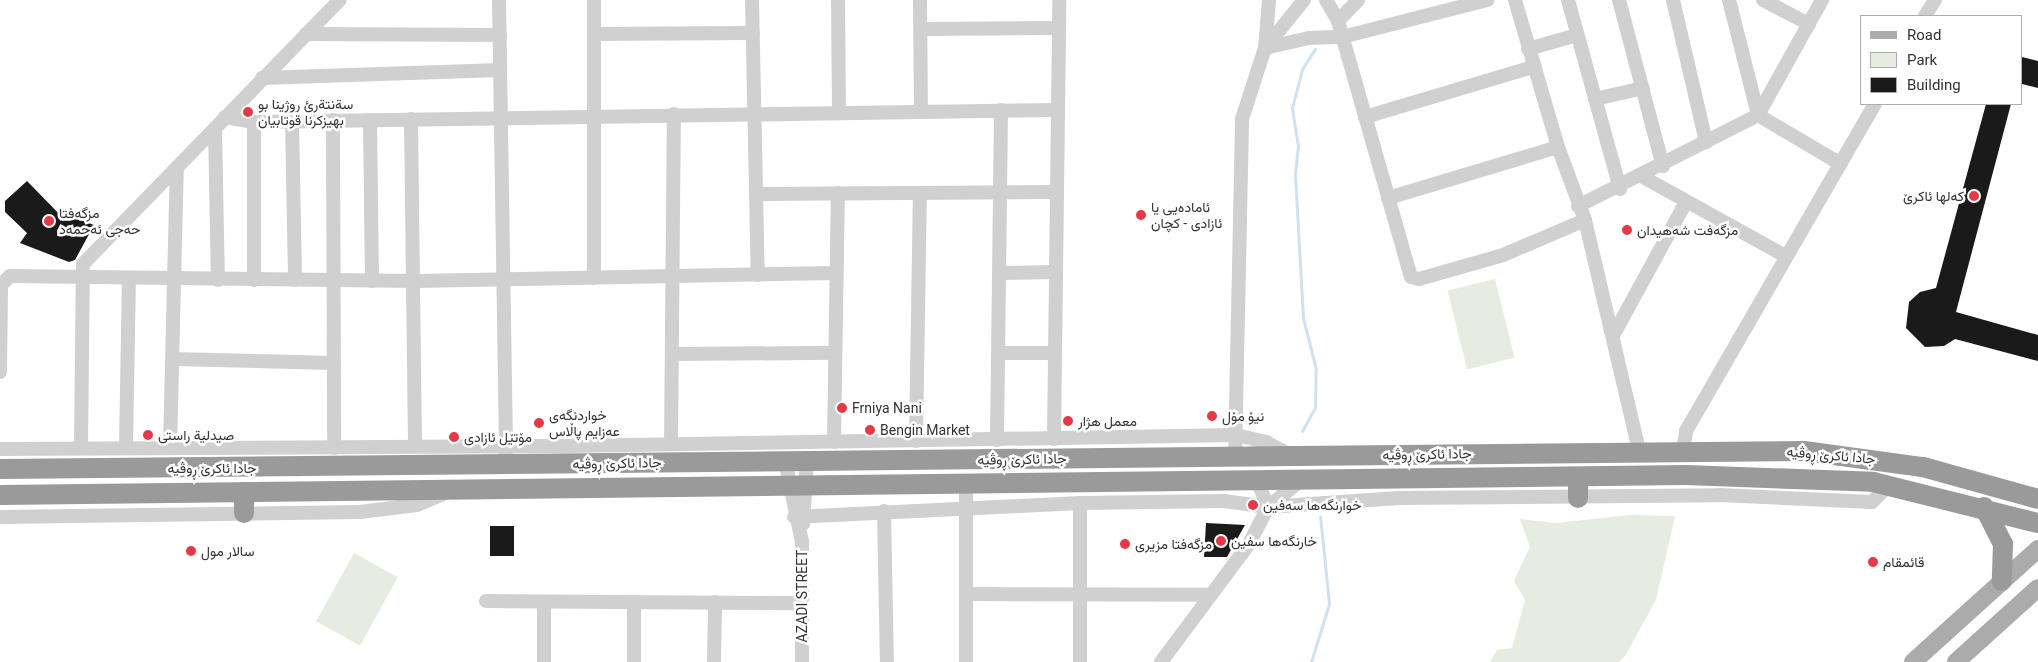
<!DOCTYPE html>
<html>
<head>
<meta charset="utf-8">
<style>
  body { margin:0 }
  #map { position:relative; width:2038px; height:662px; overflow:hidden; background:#fff; font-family:Roboto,Vazirmatn,sans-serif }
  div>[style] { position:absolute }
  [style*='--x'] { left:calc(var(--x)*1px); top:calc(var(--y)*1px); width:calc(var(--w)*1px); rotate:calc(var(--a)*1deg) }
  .green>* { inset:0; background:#e6ecdf; transform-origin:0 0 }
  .stream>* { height:3px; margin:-1.5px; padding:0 1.5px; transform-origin:1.5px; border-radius:1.5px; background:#cfe2ee }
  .building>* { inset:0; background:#1a1a1a; transform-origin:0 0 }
  .minor>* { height:14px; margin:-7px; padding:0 7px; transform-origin:7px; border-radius:7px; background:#d0d0d0 }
  .major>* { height:18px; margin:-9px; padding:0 9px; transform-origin:9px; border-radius:9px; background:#ababab }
  .highway>* { height:20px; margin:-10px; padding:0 10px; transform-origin:10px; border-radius:10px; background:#9a9a9a }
  .dots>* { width:14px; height:14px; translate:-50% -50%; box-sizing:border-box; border:2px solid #fff; border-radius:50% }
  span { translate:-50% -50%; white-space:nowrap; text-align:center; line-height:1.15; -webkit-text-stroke:5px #fff; paint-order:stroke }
  .poi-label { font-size:14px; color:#333 }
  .left { translate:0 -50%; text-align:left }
  .right { translate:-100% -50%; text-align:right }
  .street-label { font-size:14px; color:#333 }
  .legend { position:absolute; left:1860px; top:15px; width:162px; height:90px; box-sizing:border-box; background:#fff; border:1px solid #adadad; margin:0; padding:6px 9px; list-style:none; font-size:15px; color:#333 }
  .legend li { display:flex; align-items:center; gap:10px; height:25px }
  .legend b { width:25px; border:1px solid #adadad }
</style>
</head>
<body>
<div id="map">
  <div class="green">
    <i style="left:1495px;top:279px;width:81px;height:49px;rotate:76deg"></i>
    <i style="clip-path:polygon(1631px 515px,1675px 516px,1656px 600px,1625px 656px,1619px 662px,1490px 662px,1497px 650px,1512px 648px,1525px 600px,1514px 581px,1530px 547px,1520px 519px,1555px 523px)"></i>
    <i style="left:354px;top:553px;width:50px;height:78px;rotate:29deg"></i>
  </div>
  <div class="stream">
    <i style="--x:1302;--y:431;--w:26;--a:-61"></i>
    <i style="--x:1315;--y:408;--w:39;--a:-89"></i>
    <i style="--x:1316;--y:369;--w:53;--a:-104.3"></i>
    <i style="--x:1303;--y:318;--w:144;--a:-93.2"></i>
    <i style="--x:1295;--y:174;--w:28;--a:-84"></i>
    <i style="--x:1298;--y:146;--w:38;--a:-99"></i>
    <i style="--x:1292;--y:108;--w:40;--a:-75.6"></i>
    <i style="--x:1302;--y:69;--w:24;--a:-57"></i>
    <i style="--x:1311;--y:662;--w:61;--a:-72.8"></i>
    <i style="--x:1329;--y:604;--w:88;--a:-95.8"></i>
  </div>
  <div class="building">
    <i style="clip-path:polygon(2022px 57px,2038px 61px,2038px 88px,2022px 84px)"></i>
    <i style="clip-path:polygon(1986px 104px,2011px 104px,1956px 312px,2038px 335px,2038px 361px,1955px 339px,1944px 346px,1925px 347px,1906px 328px,1909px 302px,1920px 292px,1936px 288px)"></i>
    <i style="clip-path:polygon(27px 181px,65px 220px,67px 215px,94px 225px,75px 260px,69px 262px,20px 243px,27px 233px,5px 212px,5px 201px)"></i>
    <i style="clip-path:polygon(1206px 523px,1245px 525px,1227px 557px,1204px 557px)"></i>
    <i style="left:490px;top:526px;width:24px;height:30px"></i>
  </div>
  <div class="minor">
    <i style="--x:499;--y:0;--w:454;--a:89.1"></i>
    <i style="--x:594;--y:0;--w:278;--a:90"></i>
    <i style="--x:752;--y:0;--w:275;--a:88.8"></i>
    <i style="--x:838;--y:0;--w:111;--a:89.5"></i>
    <i style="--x:920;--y:0;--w:111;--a:89.5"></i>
    <i style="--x:1326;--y:0;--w:24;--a:60"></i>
    <i style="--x:1338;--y:21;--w:266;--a:74.1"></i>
    <i style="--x:1411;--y:277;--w:8;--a:14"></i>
    <i style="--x:1419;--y:279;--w:87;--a:-15.9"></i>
    <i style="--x:1503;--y:255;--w:89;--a:-23.1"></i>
    <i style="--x:1515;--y:0;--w:153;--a:73.7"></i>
    <i style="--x:1558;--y:147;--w:78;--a:69.7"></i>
    <i style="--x:1585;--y:220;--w:236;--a:76.8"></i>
    <i style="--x:1568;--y:0;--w:196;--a:74.6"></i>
    <i style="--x:1619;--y:0;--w:172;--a:75.2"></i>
    <i style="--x:1673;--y:0;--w:146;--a:76.9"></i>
    <i style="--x:1729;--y:0;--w:119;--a:75.8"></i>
    <i style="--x:1758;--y:115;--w:96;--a:30.6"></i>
    <i style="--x:1763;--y:0;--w:52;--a:27.6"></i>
    <i style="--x:1925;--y:16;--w:19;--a:-58"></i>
    <i style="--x:1338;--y:21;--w:29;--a:-46"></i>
    <i style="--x:921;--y:29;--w:138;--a:-0.4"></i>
    <i style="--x:306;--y:34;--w:194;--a:0.3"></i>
    <i style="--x:594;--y:34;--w:159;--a:-0.4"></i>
    <i style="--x:1265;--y:48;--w:45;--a:-12.8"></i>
    <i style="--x:1309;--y:38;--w:33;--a:-2"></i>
    <i style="--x:1342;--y:37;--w:150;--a:-14.3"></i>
    <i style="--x:1265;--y:48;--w:48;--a:-85.2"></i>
    <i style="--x:1528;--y:49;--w:51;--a:-15.9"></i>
    <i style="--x:262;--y:78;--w:238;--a:-1.9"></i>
    <i style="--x:1595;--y:99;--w:49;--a:-12.9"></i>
    <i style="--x:225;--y:117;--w:29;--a:10"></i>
    <i style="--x:254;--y:122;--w:803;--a:-0.86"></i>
    <i style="--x:1365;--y:117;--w:175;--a:-16.6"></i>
    <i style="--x:411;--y:119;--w:327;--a:89.3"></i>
    <i style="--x:333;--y:120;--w:328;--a:89.8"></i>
    <i style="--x:370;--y:120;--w:161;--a:89.3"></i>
    <i style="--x:292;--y:121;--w:159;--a:88.9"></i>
    <i style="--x:215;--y:128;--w:152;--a:88.9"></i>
    <i style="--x:1643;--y:177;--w:161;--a:29"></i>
    <i style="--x:756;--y:194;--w:301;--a:-0.4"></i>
    <i style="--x:1388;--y:198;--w:177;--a:-16.7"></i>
    <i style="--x:1578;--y:206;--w:202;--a:-26.8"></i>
    <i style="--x:1758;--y:115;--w:132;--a:-60.9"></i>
    <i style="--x:999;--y:273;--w:57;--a:-1"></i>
    <i style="--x:254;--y:280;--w:158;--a:-90"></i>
    <i style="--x:1614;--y:334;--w:150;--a:-61.4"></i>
    <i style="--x:998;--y:353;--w:57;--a:0"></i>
    <i style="--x:673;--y:354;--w:162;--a:-0.4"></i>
    <i style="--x:174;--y:359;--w:160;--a:1.4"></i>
    <i style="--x:0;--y:372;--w:87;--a:-89.3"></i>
    <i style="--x:1;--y:285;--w:13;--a:-45"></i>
    <i style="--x:10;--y:276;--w:405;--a:0.7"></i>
    <i style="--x:415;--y:281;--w:421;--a:-1.1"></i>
    <i style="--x:1054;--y:439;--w:439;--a:-89.3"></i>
    <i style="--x:997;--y:440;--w:330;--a:-89.3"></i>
    <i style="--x:916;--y:441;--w:248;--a:-89.1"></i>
    <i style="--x:834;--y:442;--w:249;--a:-89.1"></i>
    <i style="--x:671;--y:444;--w:330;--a:-89.5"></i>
    <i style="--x:126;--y:447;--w:169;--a:-89"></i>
    <i style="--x:170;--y:447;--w:279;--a:-88.6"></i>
    <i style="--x:81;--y:448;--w:184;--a:-89.4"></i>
    <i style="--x:83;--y:264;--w:368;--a:-45.8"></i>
    <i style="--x:0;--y:449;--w:568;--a:-0.3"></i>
    <i style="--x:568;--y:446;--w:668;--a:-0.94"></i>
    <i style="--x:1236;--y:435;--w:31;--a:13"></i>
    <i style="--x:1266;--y:442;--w:30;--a:28"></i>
    <i style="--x:1683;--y:451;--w:20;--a:-81"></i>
    <i style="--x:1686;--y:431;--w:378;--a:-60"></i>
    <i style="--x:1235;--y:457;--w:338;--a:-88.8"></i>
    <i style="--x:1242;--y:119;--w:75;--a:-72.1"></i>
    <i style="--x:1265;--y:48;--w:62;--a:-50.9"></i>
    <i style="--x:785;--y:460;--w:84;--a:78.3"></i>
    <i style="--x:802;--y:542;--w:120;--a:90"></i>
    <i style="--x:1258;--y:483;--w:26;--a:67"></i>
    <i style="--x:1080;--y:503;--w:159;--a:90"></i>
    <i style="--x:884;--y:511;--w:151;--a:88.9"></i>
    <i style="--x:0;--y:517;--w:360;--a:-0.8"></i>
    <i style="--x:360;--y:512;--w:57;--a:-7"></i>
    <i style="--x:417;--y:505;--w:34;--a:-23"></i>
    <i style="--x:794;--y:517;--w:286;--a:-2.8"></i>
    <i style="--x:1080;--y:503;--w:144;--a:-0.8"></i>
    <i style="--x:1224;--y:501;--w:44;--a:7.8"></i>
    <i style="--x:1268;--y:507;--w:131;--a:-3.9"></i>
    <i style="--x:1399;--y:498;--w:321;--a:-0.5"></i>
    <i style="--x:1720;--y:495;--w:152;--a:2.6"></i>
    <i style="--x:1872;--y:502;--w:23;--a:-45"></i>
    <i style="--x:803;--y:524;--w:64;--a:-86.4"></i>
    <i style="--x:966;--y:594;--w:245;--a:0.2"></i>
    <i style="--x:486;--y:601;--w:316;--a:0.4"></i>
    <i style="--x:544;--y:662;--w:60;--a:-90"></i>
    <i style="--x:634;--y:662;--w:60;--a:-90"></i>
    <i style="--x:714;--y:662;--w:60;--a:-89"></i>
    <i style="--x:966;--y:662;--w:179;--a:-90"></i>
    <i style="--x:1161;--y:662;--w:147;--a:-53.3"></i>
    <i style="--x:1249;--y:544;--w:42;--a:-62.8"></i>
    <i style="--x:1268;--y:507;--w:38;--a:-39"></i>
  </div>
  <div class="major">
    <i style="--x:1913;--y:662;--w:169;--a:-42.1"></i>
    <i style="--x:1956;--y:662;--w:110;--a:-42.1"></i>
  </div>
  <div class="highway">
    <i style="--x:0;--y:469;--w:1804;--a:-0.57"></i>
    <i style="--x:1804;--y:451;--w:120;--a:7.7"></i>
    <i style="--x:1923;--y:467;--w:119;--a:15.5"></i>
    <i style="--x:244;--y:492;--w:21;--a:90"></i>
    <i style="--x:0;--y:495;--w:1686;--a:-0.68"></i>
    <i style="--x:1686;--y:475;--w:187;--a:2.1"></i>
    <i style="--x:1873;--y:482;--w:170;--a:14"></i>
    <i style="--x:1578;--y:498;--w:21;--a:-90"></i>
    <i style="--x:1984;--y:507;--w:42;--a:62.8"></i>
    <i style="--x:2003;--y:544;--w:37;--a:92"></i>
  </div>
  <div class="dots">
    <i style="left:248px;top:112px;background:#e63946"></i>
    <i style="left:1974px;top:196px;background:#e63946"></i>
    <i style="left:1141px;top:215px;background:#e63946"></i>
    <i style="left:49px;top:221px;background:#e63946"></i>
    <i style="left:1627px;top:230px;background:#e63946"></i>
    <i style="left:842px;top:408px;background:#e63946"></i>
    <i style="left:1212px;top:416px;background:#e63946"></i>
    <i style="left:1068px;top:421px;background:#e63946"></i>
    <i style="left:539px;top:423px;background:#e63946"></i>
    <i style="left:870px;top:430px;background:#e63946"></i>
    <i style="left:148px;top:435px;background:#e63946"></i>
    <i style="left:454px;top:437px;background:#e63946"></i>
    <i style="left:1253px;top:505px;background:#e63946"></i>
    <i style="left:1221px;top:541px;background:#e63946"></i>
    <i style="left:1125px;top:544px;background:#e63946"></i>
    <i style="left:191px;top:551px;background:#e63946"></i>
    <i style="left:1873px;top:562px;background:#e63946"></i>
  </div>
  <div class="poi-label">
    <span class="left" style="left:258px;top:112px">سةنتةرئ روژينا بو<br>بهيزكرنا قوتابيان</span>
    <span class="right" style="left:1964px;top:196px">کەلها ئاکرێ</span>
    <span class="left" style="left:1151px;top:215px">ئامادەیی یا<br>ئازادی - کچان</span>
    <span class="left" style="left:59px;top:221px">مزگەفتا<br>حەجی ئەحمەد</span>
    <span class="left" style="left:1637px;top:230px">مزگەفت شه‌هيدان</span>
    <span class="left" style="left:852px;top:408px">Frniya Nani</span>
    <span class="left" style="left:549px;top:423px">خواردنگەی<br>عەزایم پاڵاس</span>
    <span class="left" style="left:1222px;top:416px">نیۆ مۆل</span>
    <span class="left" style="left:1078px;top:421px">معمل هژار</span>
    <span class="left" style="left:880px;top:430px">Bengin Market</span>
    <span class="left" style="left:158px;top:435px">صيدلية راستى</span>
    <span class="left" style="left:464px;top:437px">مۆتێل ئازادی</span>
    <span class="left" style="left:1263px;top:505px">خوارنگەھا سەفین</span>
    <span class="left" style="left:1231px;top:541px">خارنگەها سفين</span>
    <span class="left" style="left:1135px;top:544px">مزگەفتا مزیری</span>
    <span class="left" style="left:201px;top:551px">سالار مول</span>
    <span class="left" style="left:1883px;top:562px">قائمقام</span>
  </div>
  <div class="street-label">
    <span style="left:1427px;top:454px;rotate:-1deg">جادا ئاکرێ ڕوڤیە</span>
    <span style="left:1831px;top:455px;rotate:5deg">جادا ئاکرێ ڕوڤیە</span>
    <span style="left:1022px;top:459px;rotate:-1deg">جادا ئاکرێ ڕوڤیە</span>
    <span style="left:617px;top:463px;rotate:-1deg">جادا ئاکرێ ڕوڤیە</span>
    <span style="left:212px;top:468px">جادا ئاکرێ ڕوڤیە</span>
    <span style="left:802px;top:596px;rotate:-90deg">AZADI STREET</span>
  </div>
  <ul class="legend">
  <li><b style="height:6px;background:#ababab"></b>Road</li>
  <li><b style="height:14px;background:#e6ecdf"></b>Park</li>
  <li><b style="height:14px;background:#1a1a1a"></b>Building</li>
  </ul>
</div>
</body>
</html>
